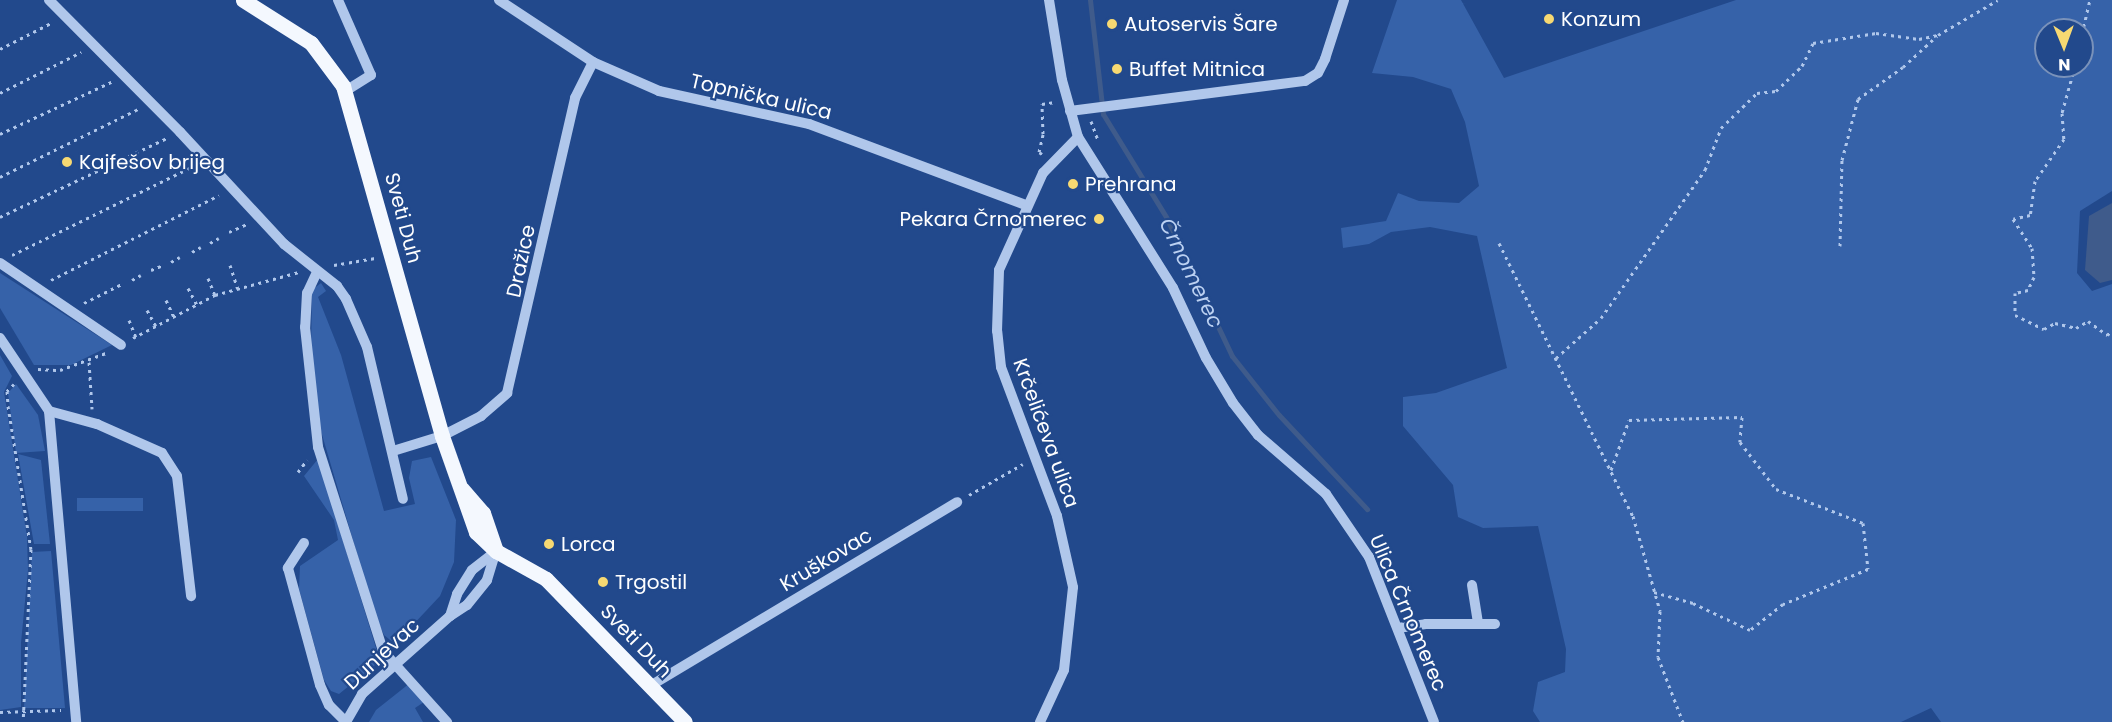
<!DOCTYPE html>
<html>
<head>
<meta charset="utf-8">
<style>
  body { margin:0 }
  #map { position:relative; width:2112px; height:722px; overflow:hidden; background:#22498c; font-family:Poppins,sans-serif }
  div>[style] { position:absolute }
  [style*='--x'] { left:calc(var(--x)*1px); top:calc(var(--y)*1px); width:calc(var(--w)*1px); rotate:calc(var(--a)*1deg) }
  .green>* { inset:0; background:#3662a9; transform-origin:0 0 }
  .water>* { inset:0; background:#3f5b8b }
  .stream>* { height:5px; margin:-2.5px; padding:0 2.5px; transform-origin:2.5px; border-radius:2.5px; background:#3f5b8b }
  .path>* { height:3px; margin-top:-1.5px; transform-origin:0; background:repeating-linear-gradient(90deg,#b0c7eb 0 3px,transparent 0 7.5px) }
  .minor>* { height:10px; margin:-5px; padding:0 5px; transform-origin:5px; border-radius:5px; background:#b0c7eb }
  .major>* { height:15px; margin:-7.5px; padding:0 7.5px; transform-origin:7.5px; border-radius:7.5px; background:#f4f8fe }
  .dots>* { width:16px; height:16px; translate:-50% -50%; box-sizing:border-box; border:3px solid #22498c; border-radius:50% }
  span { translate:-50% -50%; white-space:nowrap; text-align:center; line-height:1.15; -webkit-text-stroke:4.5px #22498c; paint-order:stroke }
  .poi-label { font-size:20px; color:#fff }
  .left { translate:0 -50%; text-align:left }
  .right { translate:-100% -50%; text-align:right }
  .street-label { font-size:20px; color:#fff }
  .water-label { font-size:21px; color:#bcd1f2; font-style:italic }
  .north { position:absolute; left:2034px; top:18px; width:60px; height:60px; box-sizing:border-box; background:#22498c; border:2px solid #7a92ba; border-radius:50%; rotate:179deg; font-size:16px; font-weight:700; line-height:24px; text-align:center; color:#fff }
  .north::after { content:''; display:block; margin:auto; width:21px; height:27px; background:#f7d972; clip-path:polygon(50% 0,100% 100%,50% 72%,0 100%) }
</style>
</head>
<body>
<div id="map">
  <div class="green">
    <i style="clip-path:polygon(evenodd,1397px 0,1461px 0,1504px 78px,1736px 0,2112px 0,2112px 191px,2080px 211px,2077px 273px,2092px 291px,2112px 284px,2112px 722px,1941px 722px,1931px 708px,1901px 722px,1540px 722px,1533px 711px,1538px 682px,1565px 672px,1566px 649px,1538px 526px,1483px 528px,1458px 517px,1453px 485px,1403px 426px,1403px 397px,1436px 393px,1507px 368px,1477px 236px,1430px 227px,1391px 232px,1369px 244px,1343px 248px,1341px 228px,1386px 221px,1398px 193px,1419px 201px,1459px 203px,1479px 186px,1465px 122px,1451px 89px,1413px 77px,1372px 73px,1397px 0,2046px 30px,2082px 30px,2082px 66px,2046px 66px,2046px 30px)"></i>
    <i style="clip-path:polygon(0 273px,112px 345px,71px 365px,34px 365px,0 308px)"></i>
    <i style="clip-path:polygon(321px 283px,326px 291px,318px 297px,341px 355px,384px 511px,415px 504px,409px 478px,412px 461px,431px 457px,456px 520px,454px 562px,440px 596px,395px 644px,384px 635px,375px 615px,318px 421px,311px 351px,312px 290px)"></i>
    <i style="clip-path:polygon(0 355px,12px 376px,4px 392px,27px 537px,28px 570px,21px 643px,21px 707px,0 710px)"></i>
    <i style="clip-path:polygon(16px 384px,38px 415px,45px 451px,16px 453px,8px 393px)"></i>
    <i style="clip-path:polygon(18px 454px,41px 460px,50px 544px,34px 544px)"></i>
    <i style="clip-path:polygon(318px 459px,380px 661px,339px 694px,331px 691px,324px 680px,299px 589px,300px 566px,338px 540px,334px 520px,304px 476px)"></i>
    <i style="left:143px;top:498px;width:13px;height:66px;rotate:90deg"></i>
    <i style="clip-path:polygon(51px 551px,65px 708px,24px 708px,32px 552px)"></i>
    <i style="clip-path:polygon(410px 683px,424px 702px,415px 708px,423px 722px,369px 722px,376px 710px)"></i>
  </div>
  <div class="water">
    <i style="clip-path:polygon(2112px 203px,2112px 280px,2100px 283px,2085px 270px,2089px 216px)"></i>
  </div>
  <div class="stream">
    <i style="--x:1090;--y:0;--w:115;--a:83.5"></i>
    <i style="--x:1103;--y:114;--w:121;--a:58.5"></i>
    <i style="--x:1166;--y:217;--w:154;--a:64.6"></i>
    <i style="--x:1232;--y:356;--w:75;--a:51.5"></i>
    <i style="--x:1279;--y:415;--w:129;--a:46.9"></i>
  </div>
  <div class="path">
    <i style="--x:2082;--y:34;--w:35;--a:-77"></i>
    <i style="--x:0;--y:49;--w:57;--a:-27"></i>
    <i style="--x:2075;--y:66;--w:49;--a:105.5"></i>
    <i style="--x:2062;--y:113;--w:26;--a:86"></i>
    <i style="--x:2064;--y:139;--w:51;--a:124.6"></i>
    <i style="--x:2035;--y:181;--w:34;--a:98"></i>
    <i style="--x:2030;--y:215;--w:17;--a:167"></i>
    <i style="--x:2013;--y:219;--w:35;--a:57"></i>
    <i style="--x:2032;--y:248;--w:29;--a:86"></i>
    <i style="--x:2034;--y:277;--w:14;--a:115"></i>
    <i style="--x:2028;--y:290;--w:13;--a:167"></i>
    <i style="--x:2015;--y:293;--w:22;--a:90"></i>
    <i style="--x:2015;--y:315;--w:32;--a:26"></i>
    <i style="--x:2044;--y:329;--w:13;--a:-29"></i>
    <i style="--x:2055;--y:323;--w:22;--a:13"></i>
    <i style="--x:2076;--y:328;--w:14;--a:-30"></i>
    <i style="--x:2088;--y:321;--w:24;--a:36"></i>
    <i style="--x:2107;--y:335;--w:6;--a:-39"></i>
    <i style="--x:0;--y:93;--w:91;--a:-26.8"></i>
    <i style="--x:1091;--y:121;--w:20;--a:70"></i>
    <i style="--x:0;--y:134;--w:123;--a:-25.1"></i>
    <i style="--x:1042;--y:154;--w:4;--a:-146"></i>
    <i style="--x:1039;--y:152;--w:18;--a:-77"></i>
    <i style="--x:1043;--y:134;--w:30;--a:-92"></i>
    <i style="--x:1042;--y:104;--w:13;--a:-9"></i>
    <i style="--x:0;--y:177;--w:154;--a:-26.2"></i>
    <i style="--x:0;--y:217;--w:185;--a:-25.3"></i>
    <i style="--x:229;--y:232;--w:20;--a:-24"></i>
    <i style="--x:210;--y:243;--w:10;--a:-29"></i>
    <i style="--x:1499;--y:243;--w:304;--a:63.9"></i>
    <i style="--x:1633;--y:516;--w:99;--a:74.1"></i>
    <i style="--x:1660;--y:611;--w:46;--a:92.5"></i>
    <i style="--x:1658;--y:657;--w:70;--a:69"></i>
    <i style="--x:1840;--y:246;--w:86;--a:-88.7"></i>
    <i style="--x:1842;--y:160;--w:63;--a:-75.3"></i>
    <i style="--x:1858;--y:99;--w:55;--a:-35.4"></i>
    <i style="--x:1903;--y:67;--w:46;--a:-42.4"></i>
    <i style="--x:192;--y:252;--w:10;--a:-29"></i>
    <i style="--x:12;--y:255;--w:203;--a:-26.1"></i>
    <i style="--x:171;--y:262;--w:10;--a:-29"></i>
    <i style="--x:230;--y:265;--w:25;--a:72"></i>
    <i style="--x:334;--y:265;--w:42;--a:-9.7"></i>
    <i style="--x:151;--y:270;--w:11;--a:-22"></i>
    <i style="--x:208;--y:278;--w:18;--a:68"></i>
    <i style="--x:51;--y:280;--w:188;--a:-26.8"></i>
    <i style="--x:132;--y:280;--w:10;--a:-29"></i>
    <i style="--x:188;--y:288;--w:19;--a:62"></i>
    <i style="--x:166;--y:300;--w:19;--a:65"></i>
    <i style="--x:84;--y:303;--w:42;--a:-26.6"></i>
    <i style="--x:147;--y:310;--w:18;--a:61"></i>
    <i style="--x:129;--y:320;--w:18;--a:68"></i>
    <i style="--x:133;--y:338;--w:93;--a:-27.7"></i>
    <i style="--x:215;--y:295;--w:87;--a:-15.3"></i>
    <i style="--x:1556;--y:358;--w:60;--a:-41.6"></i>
    <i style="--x:1601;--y:318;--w:181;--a:-54.9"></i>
    <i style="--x:1705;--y:170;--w:45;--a:-69.1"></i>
    <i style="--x:1721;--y:128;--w:50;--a:-44.2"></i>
    <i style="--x:1757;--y:93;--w:19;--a:-6"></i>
    <i style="--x:1776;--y:91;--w:36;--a:-44"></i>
    <i style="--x:1802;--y:66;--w:25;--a:-64"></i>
    <i style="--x:1813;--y:43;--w:64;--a:-9"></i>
    <i style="--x:1876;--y:33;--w:43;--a:7.9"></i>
    <i style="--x:1919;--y:39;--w:19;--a:-12"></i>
    <i style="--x:1938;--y:35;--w:69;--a:-30.3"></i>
    <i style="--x:89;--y:362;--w:47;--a:86.3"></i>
    <i style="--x:38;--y:369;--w:22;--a:3"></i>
    <i style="--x:60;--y:370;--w:49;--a:-20.3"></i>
    <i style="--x:14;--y:384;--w:10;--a:135"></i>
    <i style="--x:7;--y:391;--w:15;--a:86"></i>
    <i style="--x:8;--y:406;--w:145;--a:80.9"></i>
    <i style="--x:31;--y:549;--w:173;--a:92.6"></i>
    <i style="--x:1611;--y:470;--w:53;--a:-70.2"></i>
    <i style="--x:1629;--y:420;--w:113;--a:-1.5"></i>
    <i style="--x:1742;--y:417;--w:25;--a:95"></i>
    <i style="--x:1740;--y:442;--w:59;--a:52.5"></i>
    <i style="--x:1776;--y:489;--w:93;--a:21.3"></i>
    <i style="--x:1863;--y:523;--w:46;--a:83.8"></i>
    <i style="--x:1868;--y:569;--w:92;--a:157.6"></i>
    <i style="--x:1783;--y:604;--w:42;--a:141.8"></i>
    <i style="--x:1750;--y:630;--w:63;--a:-154.7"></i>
    <i style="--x:1693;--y:603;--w:41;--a:-164.2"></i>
    <i style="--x:298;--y:472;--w:15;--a:-53"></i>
    <i style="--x:969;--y:495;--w:62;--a:-29.9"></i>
    <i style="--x:0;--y:712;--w:61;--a:-1.9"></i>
  </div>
  <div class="minor">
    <i style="--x:49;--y:0;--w:186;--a:45.2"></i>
    <i style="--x:180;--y:132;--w:153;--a:47.1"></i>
    <i style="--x:284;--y:244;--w:68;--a:38.4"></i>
    <i style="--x:337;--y:286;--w:16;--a:55"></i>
    <i style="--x:346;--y:299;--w:52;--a:66.4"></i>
    <i style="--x:367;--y:347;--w:156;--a:76.7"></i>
    <i style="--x:338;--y:0;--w:82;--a:66.3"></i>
    <i style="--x:371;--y:75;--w:31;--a:148"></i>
    <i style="--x:499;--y:0;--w:113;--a:33.4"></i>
    <i style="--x:593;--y:62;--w:72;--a:23.7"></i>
    <i style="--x:659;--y:91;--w:154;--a:12.4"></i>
    <i style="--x:809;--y:124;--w:232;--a:20.5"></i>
    <i style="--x:1049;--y:0;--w:81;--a:80.8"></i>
    <i style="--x:1062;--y:80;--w:59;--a:74.3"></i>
    <i style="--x:1078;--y:137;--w:178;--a:57.8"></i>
    <i style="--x:1173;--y:288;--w:77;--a:64.8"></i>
    <i style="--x:1206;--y:358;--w:52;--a:59"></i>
    <i style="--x:1233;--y:403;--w:41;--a:52"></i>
    <i style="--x:1258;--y:435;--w:90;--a:40.9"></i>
    <i style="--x:1326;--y:494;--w:76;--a:55.7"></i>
    <i style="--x:1369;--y:557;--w:177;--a:68.5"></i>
    <i style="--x:1070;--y:111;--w:237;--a:-7.3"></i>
    <i style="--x:1305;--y:81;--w:15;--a:-32"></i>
    <i style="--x:1318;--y:73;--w:16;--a:-63"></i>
    <i style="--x:1325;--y:59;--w:62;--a:-72.1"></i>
    <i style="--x:0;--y:263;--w:146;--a:34.1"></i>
    <i style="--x:317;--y:272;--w:23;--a:115"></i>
    <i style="--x:307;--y:293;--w:34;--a:93"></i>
    <i style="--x:305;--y:327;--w:121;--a:83.8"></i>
    <i style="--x:318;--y:447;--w:214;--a:72.3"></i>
    <i style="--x:383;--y:651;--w:96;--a:48"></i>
    <i style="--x:0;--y:338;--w:88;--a:56.1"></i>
    <i style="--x:49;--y:411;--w:312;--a:85"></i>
    <i style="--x:49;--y:411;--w:50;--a:15.2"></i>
    <i style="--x:97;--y:424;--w:71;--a:24"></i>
    <i style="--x:162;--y:453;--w:27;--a:57"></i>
    <i style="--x:177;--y:476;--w:121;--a:83.3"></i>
    <i style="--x:393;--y:451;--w:51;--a:-17"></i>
    <i style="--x:442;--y:436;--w:44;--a:-27.1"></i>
    <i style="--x:481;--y:416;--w:35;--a:-41"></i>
    <i style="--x:507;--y:393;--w:303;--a:-77"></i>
    <i style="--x:575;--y:98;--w:40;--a:-63.4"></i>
    <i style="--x:304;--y:543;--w:30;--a:123"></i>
    <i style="--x:288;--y:568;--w:121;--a:74.7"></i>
    <i style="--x:320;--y:685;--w:22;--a:66"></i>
    <i style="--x:329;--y:705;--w:24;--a:45"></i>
    <i style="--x:1472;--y:585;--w:39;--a:81"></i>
    <i style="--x:450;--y:616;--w:23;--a:-72"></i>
    <i style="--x:457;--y:594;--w:28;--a:-58"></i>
    <i style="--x:472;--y:570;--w:31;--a:-38"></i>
    <i style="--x:1398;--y:628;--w:28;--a:-8"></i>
    <i style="--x:1426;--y:624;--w:69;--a:0"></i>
    <i style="--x:650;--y:686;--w:358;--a:-30.9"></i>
    <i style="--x:346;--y:722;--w:32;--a:-60"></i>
    <i style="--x:362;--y:694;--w:118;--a:-41.6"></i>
    <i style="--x:450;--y:616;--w:20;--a:-33"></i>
    <i style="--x:467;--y:605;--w:32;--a:-51"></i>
    <i style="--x:487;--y:580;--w:30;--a:-73"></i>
    <i style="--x:1040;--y:722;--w:57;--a:-65.2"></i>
    <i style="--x:1064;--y:670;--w:83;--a:-83.8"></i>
    <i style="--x:1073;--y:587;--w:73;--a:-102.7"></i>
    <i style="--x:1057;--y:516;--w:159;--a:-110.6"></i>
    <i style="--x:1001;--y:367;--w:36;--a:-96"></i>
    <i style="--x:997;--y:331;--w:61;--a:-88.1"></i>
    <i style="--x:999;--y:270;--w:107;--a:-65.6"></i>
    <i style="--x:1043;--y:173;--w:50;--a:-45.8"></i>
  </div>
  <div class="major">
    <i style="--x:243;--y:0;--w:80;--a:32.3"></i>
    <i style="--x:311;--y:43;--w:54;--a:53.3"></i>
    <i style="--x:343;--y:86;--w:364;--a:74.2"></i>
    <i style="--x:442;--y:436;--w:102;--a:70.5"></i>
    <i style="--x:476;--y:532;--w:28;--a:44"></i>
    <i style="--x:496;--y:551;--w:57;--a:29.2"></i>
    <i style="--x:546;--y:579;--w:199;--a:45.8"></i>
    <i style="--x:462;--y:489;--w:32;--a:49"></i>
    <i style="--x:483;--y:513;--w:40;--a:71.1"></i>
  </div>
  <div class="dots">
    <i style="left:1549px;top:19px;background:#f7d972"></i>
    <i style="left:1112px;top:24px;background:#f7d972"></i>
    <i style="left:1117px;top:69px;background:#f7d972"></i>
    <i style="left:67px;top:162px;background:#f7d972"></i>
    <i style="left:1073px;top:184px;background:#f7d972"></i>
    <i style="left:1099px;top:219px;background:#f7d972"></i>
    <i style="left:549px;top:544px;background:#f7d972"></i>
    <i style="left:603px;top:582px;background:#f7d972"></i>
  </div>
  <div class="poi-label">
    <span class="left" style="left:1561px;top:19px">Konzum</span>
    <span class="left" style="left:1124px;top:24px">Autoservis Šare</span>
    <span class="left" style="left:1129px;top:69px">Buffet Mitnica</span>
    <span class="left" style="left:79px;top:162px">Kajfešov brijeg</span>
    <span class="left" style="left:1085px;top:184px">Prehrana</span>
    <span class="right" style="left:1087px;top:219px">Pekara Črnomerec</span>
    <span class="left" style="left:561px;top:544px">Lorca</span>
    <span class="left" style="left:615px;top:582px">Trgostil</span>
  </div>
  <div class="street-label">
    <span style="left:761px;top:97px;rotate:13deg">Topnička ulica</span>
    <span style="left:403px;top:218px;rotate:75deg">Sveti Duh</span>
    <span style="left:521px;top:261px;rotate:-78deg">Dražice</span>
    <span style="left:1046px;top:433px;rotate:70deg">Krčelićeva ulica</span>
    <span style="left:826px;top:560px;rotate:-31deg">Kruškovac</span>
    <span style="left:1408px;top:613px;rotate:67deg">Ulica Črnomerec</span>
    <span style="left:636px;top:641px;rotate:46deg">Sveti Duh</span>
    <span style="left:382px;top:654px;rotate:-43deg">Dunjevac</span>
  </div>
  <div class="water-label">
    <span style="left:1191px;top:273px;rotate:64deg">Črnomerec</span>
  </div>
  <div class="north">N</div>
</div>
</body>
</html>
